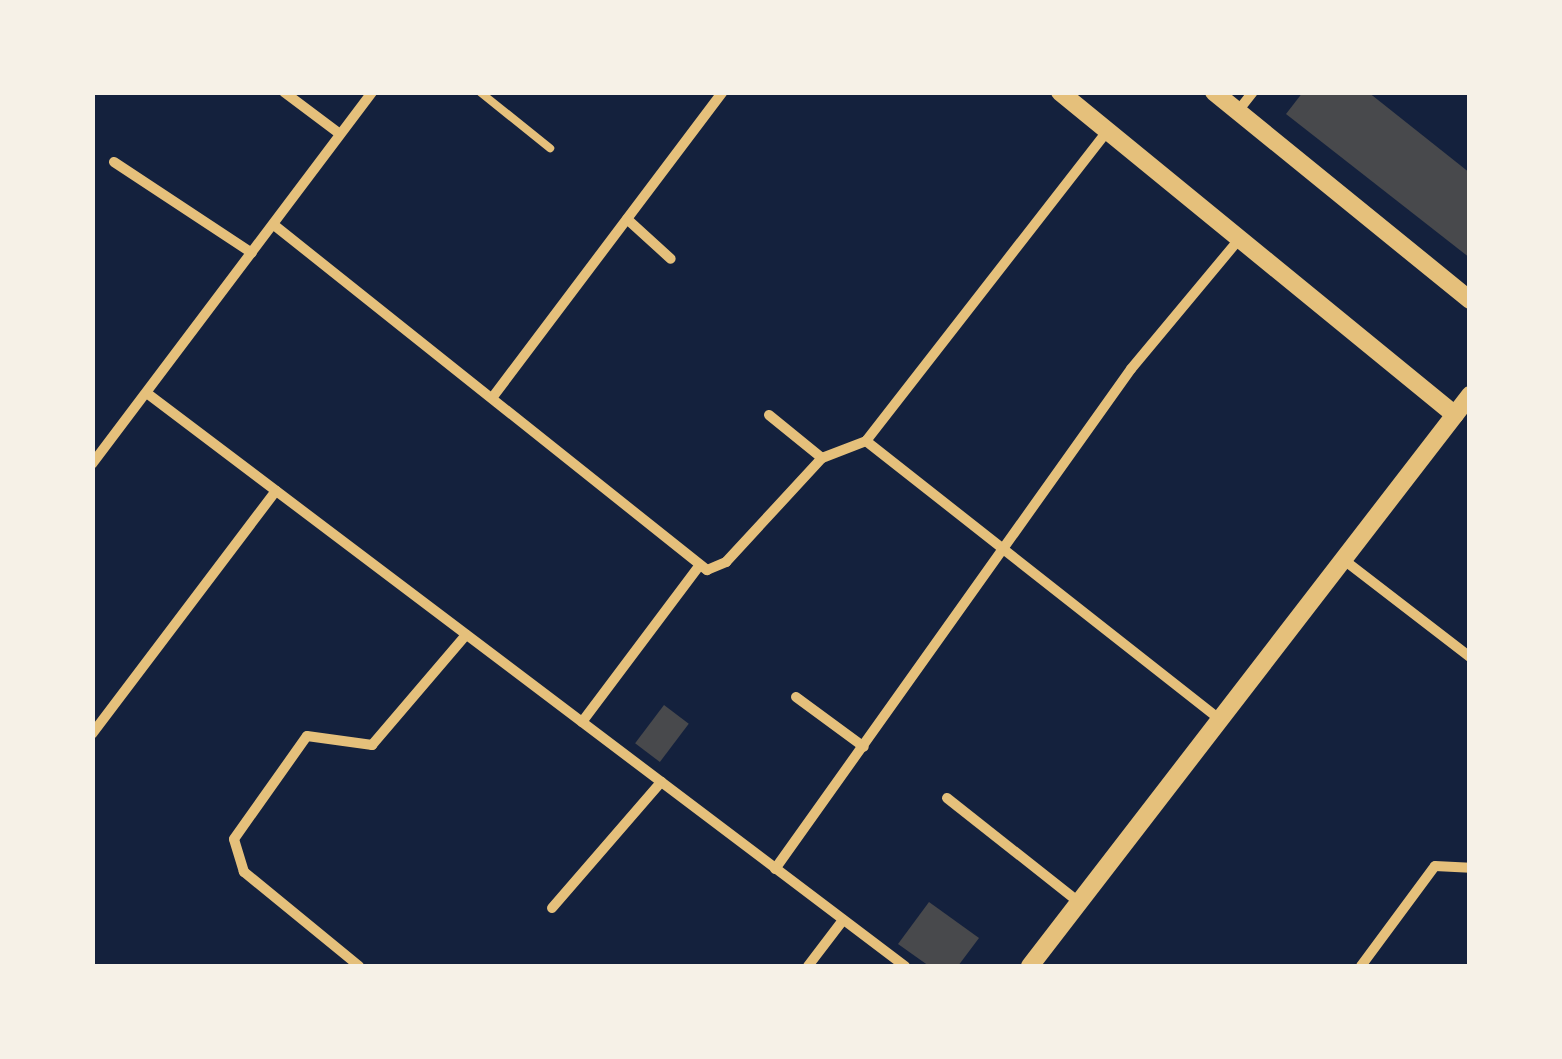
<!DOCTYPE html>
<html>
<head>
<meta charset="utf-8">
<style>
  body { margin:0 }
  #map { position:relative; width:1562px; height:1059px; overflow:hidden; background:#14213d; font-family:Raleway,sans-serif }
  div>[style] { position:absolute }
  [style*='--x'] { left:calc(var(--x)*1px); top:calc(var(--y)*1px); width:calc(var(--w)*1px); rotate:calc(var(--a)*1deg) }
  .building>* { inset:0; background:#48494c; transform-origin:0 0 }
  .service>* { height:8px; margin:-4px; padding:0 4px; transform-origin:4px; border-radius:4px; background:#e5c07b }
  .minor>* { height:10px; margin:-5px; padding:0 5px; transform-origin:5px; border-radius:5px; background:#e5c07b }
  .tertiary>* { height:18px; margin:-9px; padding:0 9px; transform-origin:9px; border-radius:9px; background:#e5c07b }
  span { translate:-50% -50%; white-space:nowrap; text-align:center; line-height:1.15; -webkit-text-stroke:8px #f6f1e7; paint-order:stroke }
  .frame { position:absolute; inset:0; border:95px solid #f6f1e7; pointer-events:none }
</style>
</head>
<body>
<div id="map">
  <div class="building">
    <i style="clip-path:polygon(1303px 92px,1368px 92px,1470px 173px,1470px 258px,1286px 114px)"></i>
    <i style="left:664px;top:705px;width:31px;height:48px;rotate:37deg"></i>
    <i style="clip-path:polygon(929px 902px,979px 938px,958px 966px,929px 966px,898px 944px)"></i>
  </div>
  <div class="service">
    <i style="--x:480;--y:92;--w:90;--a:38.7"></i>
  </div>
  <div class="minor">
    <i style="--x:284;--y:92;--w:70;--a:36.9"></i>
    <i style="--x:1238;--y:111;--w:24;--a:-52"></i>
    <i style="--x:114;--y:162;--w:165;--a:33.4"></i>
    <i style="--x:627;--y:219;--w:59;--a:42.3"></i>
    <i style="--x:274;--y:225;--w:554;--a:38.55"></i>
    <i style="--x:707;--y:570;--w:21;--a:-23"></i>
    <i style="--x:726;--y:562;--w:142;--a:-47.3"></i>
    <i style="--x:822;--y:458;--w:47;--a:-21.1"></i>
    <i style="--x:866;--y:441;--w:394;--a:-52.1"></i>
    <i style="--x:148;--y:394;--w:949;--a:37.08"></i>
    <i style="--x:492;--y:398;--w:383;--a:-53"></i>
    <i style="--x:769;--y:415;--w:68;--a:39.1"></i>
    <i style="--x:866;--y:441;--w:451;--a:38.2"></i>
    <i style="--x:92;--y:464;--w:466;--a:-53"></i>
    <i style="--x:1344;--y:560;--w:159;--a:37.6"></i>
    <i style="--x:796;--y:697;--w:84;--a:36.3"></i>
    <i style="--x:582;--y:722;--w:195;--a:-53.1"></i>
    <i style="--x:92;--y:734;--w:305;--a:-52.9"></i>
    <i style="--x:947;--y:798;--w:169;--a:38.3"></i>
    <i style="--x:775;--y:869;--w:614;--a:-54.55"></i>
    <i style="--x:1131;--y:369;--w:170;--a:-50.2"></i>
    <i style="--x:552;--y:908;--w:167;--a:-49.1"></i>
    <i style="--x:359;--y:966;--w:149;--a:-140.7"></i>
    <i style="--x:244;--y:872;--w:34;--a:-107"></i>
    <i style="--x:234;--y:839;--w:126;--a:-54.7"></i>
    <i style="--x:307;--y:736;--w:66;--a:7.9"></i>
    <i style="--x:372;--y:745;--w:145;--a:-49.5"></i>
    <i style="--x:808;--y:966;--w:58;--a:-52.7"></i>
    <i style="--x:1361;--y:966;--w:124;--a:-53.5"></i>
    <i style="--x:1435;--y:866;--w:35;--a:3"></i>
  </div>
  <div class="tertiary">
    <i style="--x:1060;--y:92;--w:510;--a:39.27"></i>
    <i style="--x:1214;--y:92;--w:330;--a:39.1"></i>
    <i style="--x:1030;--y:966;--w:721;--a:-52.38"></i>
  </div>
  <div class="frame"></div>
</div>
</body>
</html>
